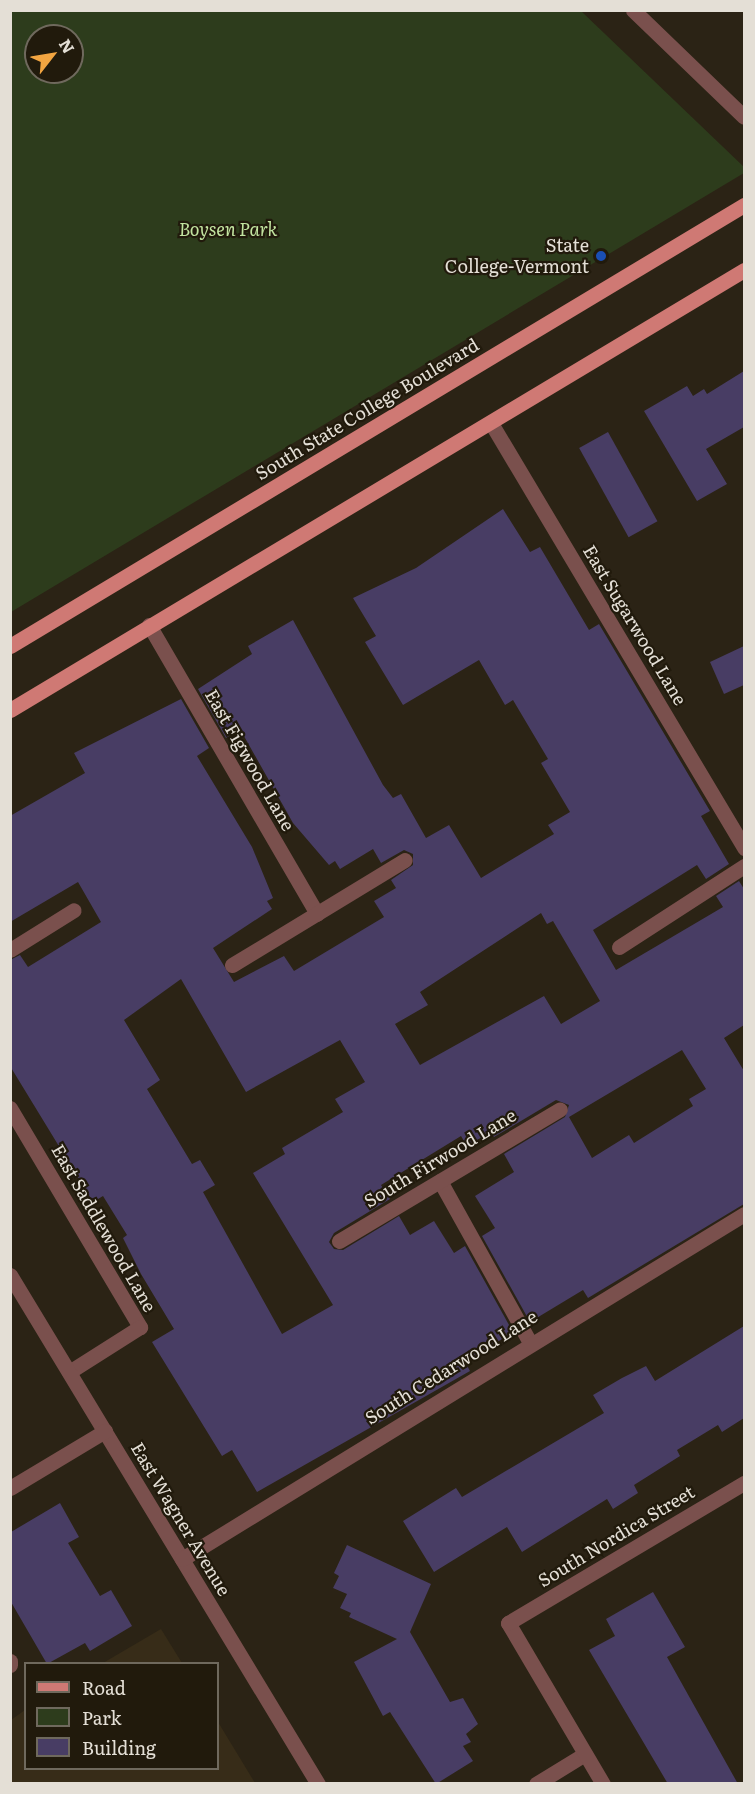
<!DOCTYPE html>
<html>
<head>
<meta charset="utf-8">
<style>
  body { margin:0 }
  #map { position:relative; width:755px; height:1794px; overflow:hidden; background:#2b2315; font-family:Literata,serif }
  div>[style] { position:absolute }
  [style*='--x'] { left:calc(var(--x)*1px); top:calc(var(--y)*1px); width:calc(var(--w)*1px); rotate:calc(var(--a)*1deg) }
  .built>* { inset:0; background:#372c18 }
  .green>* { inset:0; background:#2d3c1c }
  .building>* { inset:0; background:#483d64; transform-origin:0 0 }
  .minor>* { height:15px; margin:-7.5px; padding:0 7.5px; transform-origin:7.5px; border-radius:7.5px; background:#7a504d }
  .major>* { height:15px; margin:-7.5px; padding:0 7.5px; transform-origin:7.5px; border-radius:7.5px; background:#cf7974 }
  .dots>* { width:16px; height:16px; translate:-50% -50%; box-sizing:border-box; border:3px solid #211a0c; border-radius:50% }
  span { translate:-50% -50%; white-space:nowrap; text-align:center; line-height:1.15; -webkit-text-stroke:4.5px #211a0c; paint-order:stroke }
  .park-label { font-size:18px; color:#c2e4a0; font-style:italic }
  .poi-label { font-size:18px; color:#e4dfd6 }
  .right { translate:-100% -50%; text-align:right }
  .street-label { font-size:18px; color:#e4dfd6 }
  .frame { position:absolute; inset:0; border:12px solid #e4dfd6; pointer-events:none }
  .legend { position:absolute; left:24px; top:1662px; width:195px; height:108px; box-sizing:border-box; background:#211a0c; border:2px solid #6f695d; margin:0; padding:8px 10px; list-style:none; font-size:18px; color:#e4dfd6 }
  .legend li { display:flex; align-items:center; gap:12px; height:30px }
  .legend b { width:30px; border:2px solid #6f695d }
  .north { position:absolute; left:24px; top:24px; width:60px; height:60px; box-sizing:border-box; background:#211a0c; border:2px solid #6f695d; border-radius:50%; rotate:59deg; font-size:16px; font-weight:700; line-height:24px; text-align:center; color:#e4dfd6 }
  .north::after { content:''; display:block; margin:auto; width:21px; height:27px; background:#f2a541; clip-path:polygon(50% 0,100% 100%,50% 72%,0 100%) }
</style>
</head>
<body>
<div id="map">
  <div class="built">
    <i style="clip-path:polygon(161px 1629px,182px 1663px,103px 1663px)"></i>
    <i style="clip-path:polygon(25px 1710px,26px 1768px,218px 1768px,218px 1722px,255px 1783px,11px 1783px,11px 1720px)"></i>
  </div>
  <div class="green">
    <i style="clip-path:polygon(evenodd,10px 11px,581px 11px,744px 167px,744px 173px,11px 612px,10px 11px,36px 36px,72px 36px,72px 72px,36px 72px,36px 36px)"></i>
  </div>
  <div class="building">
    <i style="clip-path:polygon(744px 371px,744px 427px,706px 449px,727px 484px,697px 501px,644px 411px,687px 386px,693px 396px,704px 389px,707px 394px)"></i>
    <i style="left:608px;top:432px;width:102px;height:33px;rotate:61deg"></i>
    <i style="clip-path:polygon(evenodd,503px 509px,530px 552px,540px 547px,589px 630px,599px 624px,710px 811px,701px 816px,729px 864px,706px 879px,697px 865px,593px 930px,616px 970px,723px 907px,716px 896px,739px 881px,744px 889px,744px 1025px,724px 1038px,744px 1071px,744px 1204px,588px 1298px,583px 1290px,530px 1322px,482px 1236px,495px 1228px,475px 1196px,514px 1172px,504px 1154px,565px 1117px,569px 1105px,556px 1100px,494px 1137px,491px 1132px,467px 1146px,461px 1136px,381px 1185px,390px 1199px,334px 1233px,329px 1242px,334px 1249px,343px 1250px,399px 1216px,410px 1235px,434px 1221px,454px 1253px,465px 1246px,513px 1332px,465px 1362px,470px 1371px,257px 1492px,232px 1450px,222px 1456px,152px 1342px,174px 1329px,141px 1274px,123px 1238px,127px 1235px,103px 1196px,93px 1202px,10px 1066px,10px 960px,20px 955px,28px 967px,101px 922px,78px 882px,10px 922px,10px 816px,85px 773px,74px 753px,181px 699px,209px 748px,197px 756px,252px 847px,273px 898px,267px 901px,272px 909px,213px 948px,234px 982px,284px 956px,294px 971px,384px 917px,374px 901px,396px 888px,391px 880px,413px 865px,413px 854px,404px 850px,381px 863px,373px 849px,340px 869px,335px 861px,329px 865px,293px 823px,240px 729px,226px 738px,198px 689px,252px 654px,248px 646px,293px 620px,383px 785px,393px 798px,401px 794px,426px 838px,449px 825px,481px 878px,554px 834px,548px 825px,570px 812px,541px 763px,548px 759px,513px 700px,505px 705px,479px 660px,403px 705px,365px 642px,376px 636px,353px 598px,416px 568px,503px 509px,541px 913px,547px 924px,553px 921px,600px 1001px,561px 1024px,544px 996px,420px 1065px,395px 1024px,428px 1005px,420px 992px,541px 913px,503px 509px,181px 979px,246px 1092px,340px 1040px,365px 1082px,335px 1099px,343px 1112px,282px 1148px,285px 1154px,253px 1173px,333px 1305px,282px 1334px,203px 1192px,215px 1185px,200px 1160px,192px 1164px,147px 1089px,160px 1080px,124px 1020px,181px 979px,503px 509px,682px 1050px,706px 1089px,689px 1099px,693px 1106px,634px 1143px,629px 1135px,592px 1158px,569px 1117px,682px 1050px)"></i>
    <i style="clip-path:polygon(744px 646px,744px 685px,724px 694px,710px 662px)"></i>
    <i style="clip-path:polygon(744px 1326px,744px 1418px,722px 1432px,718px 1425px,677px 1450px,680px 1456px,634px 1485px,638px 1493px,613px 1509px,607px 1499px,522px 1552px,507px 1527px,434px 1572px,403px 1521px,456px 1488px,462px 1497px,604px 1413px,593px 1395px,622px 1378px,646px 1366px,655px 1381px)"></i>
    <i style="clip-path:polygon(60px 1503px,79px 1537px,68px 1543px,100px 1596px,111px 1590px,132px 1626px,90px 1651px,85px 1643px,47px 1664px,11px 1602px,11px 1532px)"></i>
    <i style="clip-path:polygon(347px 1545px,431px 1584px,410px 1632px,450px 1702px,463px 1698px,478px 1724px,466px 1734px,471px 1742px,463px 1746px,473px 1761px,436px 1784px,390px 1712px,383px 1716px,354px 1662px,397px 1639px,349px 1617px,351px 1613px,340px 1608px,347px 1594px,333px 1588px,339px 1576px,334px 1573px)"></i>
    <i style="clip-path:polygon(653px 1592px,685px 1647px,667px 1657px,738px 1784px,668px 1784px,589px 1650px,615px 1636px,606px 1619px)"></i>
  </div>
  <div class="minor">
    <i style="--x:633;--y:10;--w:154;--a:43.9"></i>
    <i style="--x:491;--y:423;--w:495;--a:59.2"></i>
    <i style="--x:149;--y:625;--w:334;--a:59.8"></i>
    <i style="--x:619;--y:947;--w:149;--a:-32.9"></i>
    <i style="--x:10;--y:950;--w:75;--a:-32"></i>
    <i style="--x:232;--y:965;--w:202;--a:-31.3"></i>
    <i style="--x:10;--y:1108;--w:255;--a:59.3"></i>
    <i style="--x:140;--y:1327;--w:84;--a:147.6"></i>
    <i style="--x:440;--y:1181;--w:183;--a:60.9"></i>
    <i style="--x:339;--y:1241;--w:257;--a:-30.8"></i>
    <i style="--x:10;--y:1275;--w:595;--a:58.82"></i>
    <i style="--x:10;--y:1488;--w:111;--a:-31"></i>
    <i style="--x:182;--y:1559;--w:659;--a:-31.54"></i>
    <i style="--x:10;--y:1661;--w:4;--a:90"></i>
    <i style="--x:536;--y:1784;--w:57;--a:-31.5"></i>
    <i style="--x:603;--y:1784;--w:187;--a:-120.5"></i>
    <i style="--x:508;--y:1623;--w:274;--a:-30.7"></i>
  </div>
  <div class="major">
    <i style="--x:10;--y:646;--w:856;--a:-31"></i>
    <i style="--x:10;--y:710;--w:856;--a:-30.94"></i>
  </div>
  <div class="dots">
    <i style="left:601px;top:256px;background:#1a4fb4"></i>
  </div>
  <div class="park-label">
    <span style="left:228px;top:229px">Boysen Park</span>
  </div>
  <div class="poi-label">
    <span class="right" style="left:589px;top:256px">State<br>College-Vermont</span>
  </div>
  <div class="street-label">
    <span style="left:367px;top:409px;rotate:-31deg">South State College Boulevard</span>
    <span style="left:635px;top:625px;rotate:59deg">East Sugarwood Lane</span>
    <span style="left:250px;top:760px;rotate:60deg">East Figwood Lane</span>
    <span style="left:440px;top:1158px;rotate:-31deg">South Firwood Lane</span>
    <span style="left:104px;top:1228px;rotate:60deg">East Saddlewood Lane</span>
    <span style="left:451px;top:1367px;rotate:-32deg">South Cedarwood Lane</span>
    <span style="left:181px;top:1519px;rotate:59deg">East Wagner Avenue</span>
    <span style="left:616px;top:1536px;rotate:-31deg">South Nordica Street</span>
  </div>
  <div class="frame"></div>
  <ul class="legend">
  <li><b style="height:8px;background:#cf7974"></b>Road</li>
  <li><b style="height:16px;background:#2d3c1c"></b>Park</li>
  <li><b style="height:16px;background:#483d64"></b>Building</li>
  </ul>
  <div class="north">N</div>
</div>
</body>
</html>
